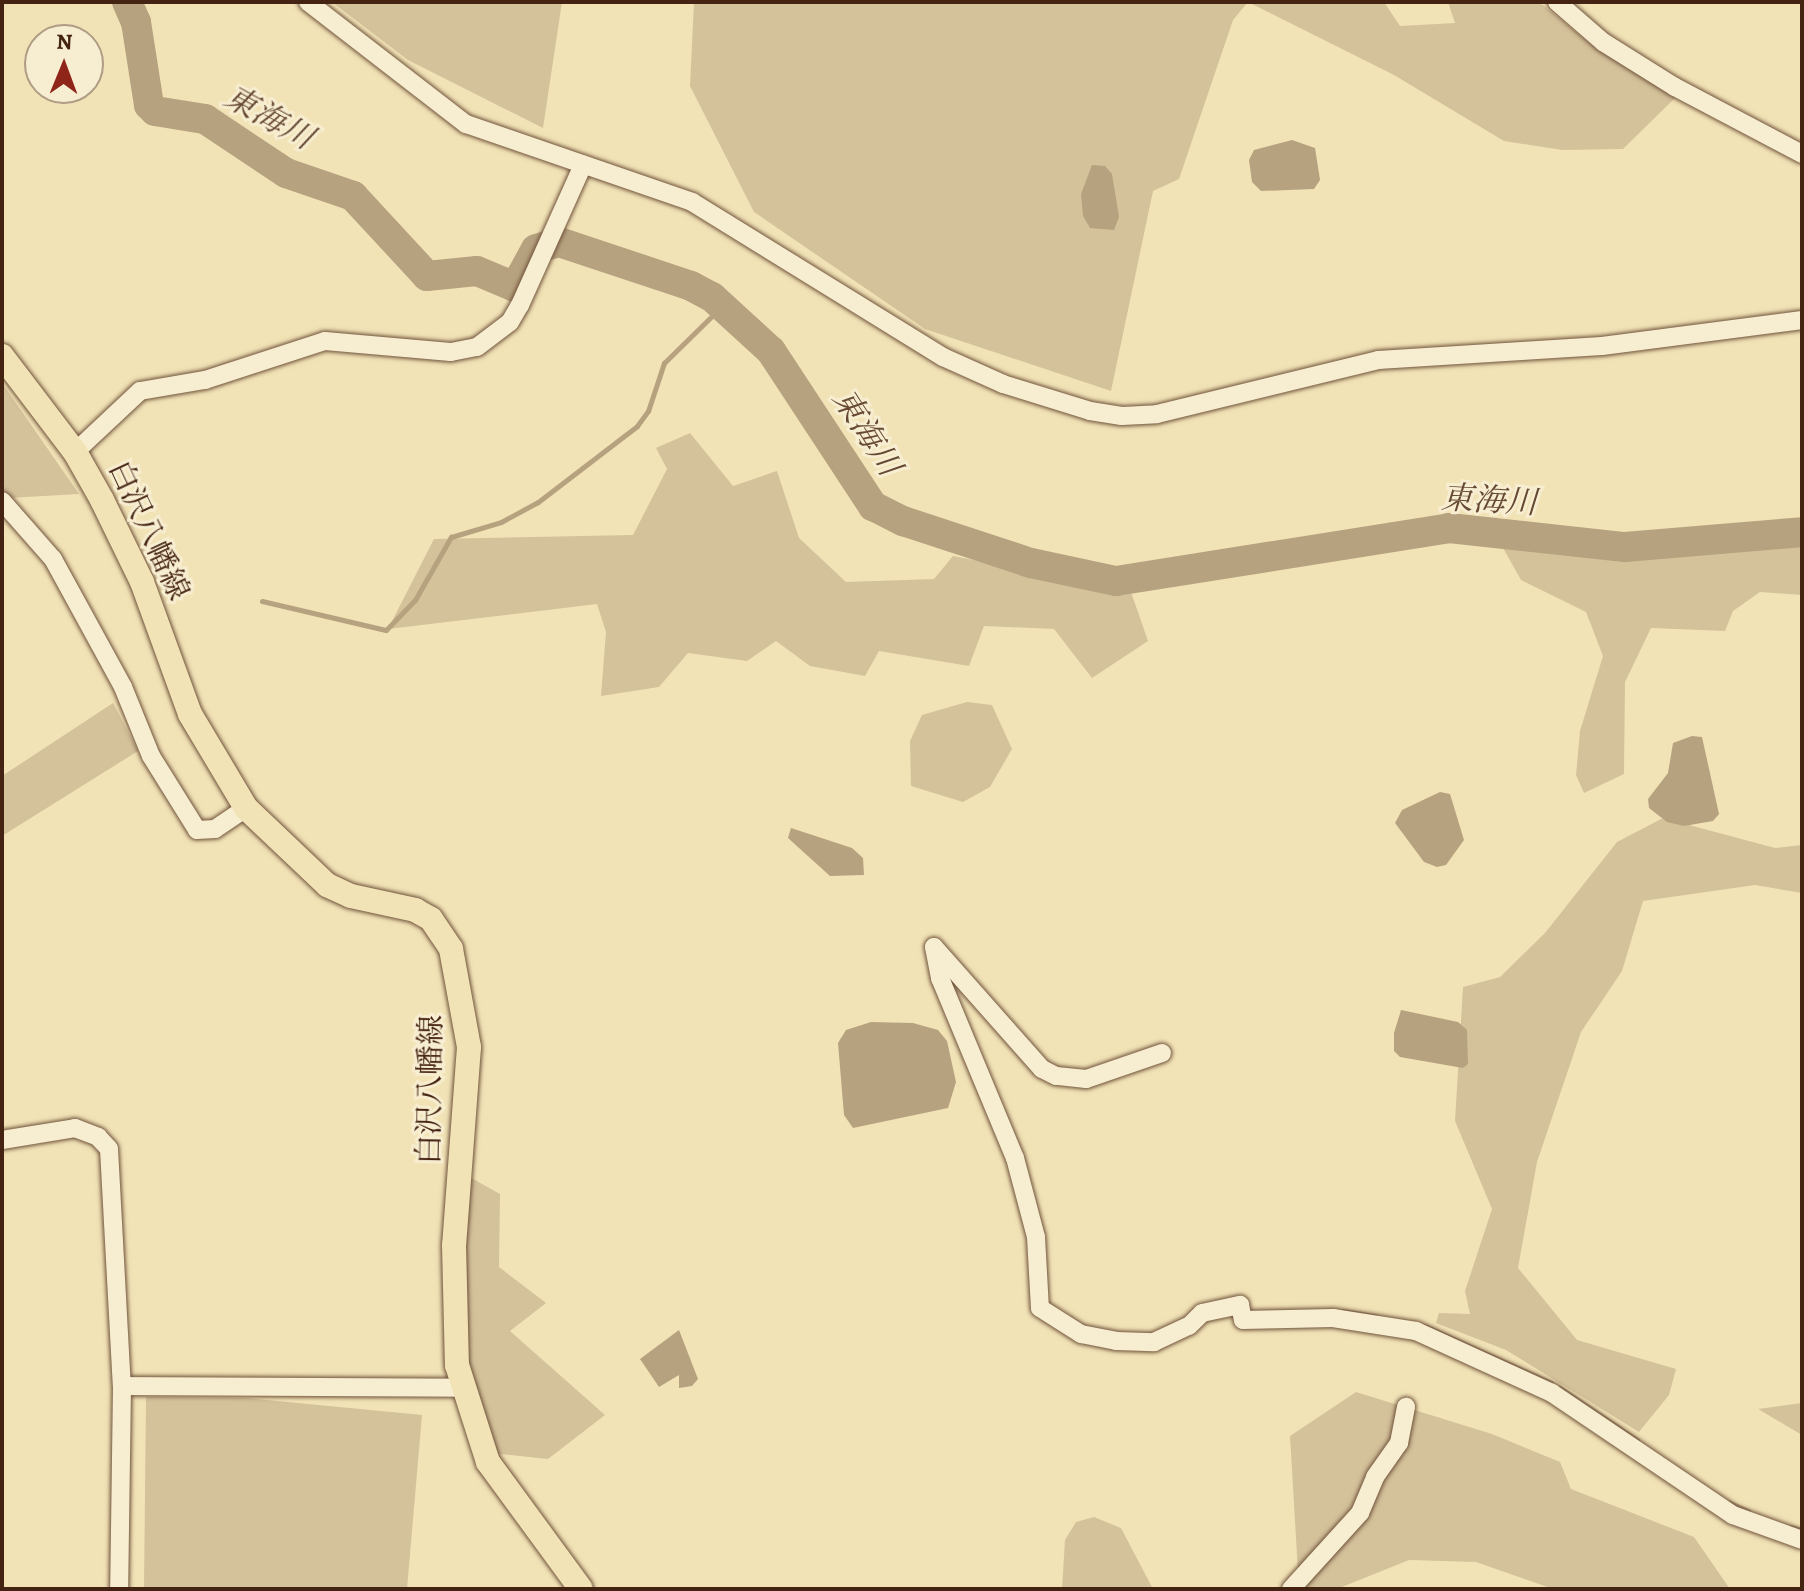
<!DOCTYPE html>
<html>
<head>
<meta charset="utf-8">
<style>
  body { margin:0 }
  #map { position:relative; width:1804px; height:1591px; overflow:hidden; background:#f2e3b7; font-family:Alegreya,"Noto Serif JP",serif }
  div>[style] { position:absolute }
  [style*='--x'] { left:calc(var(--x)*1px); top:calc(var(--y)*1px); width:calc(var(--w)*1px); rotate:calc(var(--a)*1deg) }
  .green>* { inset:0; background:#d4c29b }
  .water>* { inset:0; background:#b7a27f }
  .stream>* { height:5px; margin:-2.5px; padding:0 2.5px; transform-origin:2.5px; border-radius:2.5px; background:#b7a27f }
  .river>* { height:30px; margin:-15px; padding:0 15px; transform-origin:15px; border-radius:15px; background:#b7a27f }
  .roads { filter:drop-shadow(0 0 2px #70533b) drop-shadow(0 0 2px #70533b) }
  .minor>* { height:18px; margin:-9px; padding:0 9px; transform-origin:9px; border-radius:9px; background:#f7edd0 }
  .major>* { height:24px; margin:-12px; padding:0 12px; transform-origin:12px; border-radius:12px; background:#f2e3b7 }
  span { translate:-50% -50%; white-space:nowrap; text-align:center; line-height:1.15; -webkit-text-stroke:6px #f7edd0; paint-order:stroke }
  .street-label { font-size:30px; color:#442312 }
  .water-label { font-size:32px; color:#664933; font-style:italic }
  .frame { position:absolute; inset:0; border:4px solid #442312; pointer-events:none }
  .north { position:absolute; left:24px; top:24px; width:80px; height:80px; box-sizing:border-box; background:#f7edd0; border:2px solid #af9c84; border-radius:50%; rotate:1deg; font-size:22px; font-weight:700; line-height:32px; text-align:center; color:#442312 }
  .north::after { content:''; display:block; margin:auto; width:28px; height:36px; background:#8f2418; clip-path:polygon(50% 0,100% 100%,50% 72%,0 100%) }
</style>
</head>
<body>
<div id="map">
  <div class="green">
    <i style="clip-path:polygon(332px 2px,562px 2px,543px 128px,408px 60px)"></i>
    <i style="clip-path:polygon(694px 2px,1384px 2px,1400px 26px,1455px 23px,1448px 2px,1539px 2px,1598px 50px,1676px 97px,1623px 149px,1562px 150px,1504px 141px,1394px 75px,1248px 2px,1233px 20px,1179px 179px,1153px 191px,1111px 391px,925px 329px,754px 212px,690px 86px)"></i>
    <i style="clip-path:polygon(2px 383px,79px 494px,9px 498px,2px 493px)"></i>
    <i style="clip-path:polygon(690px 433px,733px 486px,777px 471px,799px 538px,846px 582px,934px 579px,953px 556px,1049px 575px,1131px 592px,1148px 641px,1092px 678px,1054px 629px,984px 626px,969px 666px,879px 651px,865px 676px,810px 666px,776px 641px,747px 661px,688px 653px,659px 687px,601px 696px,606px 632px,597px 604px,388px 629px,434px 539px,633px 535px,667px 469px,656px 448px)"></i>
    <i style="clip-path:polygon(1498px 539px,1644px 556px,1802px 541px,1802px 595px,1760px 592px,1733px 611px,1725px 631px,1651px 628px,1625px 682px,1624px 774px,1584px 793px,1576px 775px,1580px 731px,1603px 656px,1586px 612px,1521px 580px)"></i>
    <i style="clip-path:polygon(967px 702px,992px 705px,1012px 749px,990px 787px,963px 802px,911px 786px,910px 741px,922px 715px)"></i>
    <i style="clip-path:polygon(113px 703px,138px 751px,2px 836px,2px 776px)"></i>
    <i style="clip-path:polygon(1663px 818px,1775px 848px,1802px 845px,1802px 893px,1755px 885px,1643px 901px,1622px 971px,1581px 1032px,1537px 1162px,1518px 1268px,1577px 1340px,1676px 1369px,1669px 1395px,1639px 1432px,1506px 1350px,1436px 1323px,1439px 1313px,1470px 1314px,1465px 1291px,1492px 1209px,1455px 1121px,1463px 987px,1500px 977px,1545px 933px,1617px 842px)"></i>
    <i style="clip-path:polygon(466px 1175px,500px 1194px,499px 1267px,546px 1303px,510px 1331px,605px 1415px,548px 1459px,492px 1453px,464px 1363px)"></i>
    <i style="clip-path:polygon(1356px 1392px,1492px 1434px,1560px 1462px,1571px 1489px,1694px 1537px,1730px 1589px,1553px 1589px,1476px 1562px,1409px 1560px,1337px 1589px,1299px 1589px,1290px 1436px)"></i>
    <i style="clip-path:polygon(146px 1397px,245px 1398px,422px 1415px,407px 1589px,144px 1589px)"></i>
    <i style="clip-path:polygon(1802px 1403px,1802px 1435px,1758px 1409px)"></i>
    <i style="clip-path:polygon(1094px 1517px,1121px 1528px,1153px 1589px,1062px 1589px,1065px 1540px,1076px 1522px)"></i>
  </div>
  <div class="water">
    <i style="clip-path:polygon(1292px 140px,1315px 148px,1320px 180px,1314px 189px,1261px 191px,1252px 182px,1249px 160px,1254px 150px)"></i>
    <i style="clip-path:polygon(1092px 165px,1105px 166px,1112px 174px,1119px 217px,1114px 230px,1090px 228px,1083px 216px,1081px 194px)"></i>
    <i style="clip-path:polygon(1692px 736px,1702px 737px,1719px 814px,1713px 821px,1684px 826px,1667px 822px,1649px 808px,1648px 799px,1668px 773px,1673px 743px)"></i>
    <i style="clip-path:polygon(1440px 792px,1450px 794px,1464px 840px,1446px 865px,1437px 867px,1424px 862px,1395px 823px,1402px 810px)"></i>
    <i style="clip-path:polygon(791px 828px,852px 848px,863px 858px,864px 875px,830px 876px,788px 838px)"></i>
    <i style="clip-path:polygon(1401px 1010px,1458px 1022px,1467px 1030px,1468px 1064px,1463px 1068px,1400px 1057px,1394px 1051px,1394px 1033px)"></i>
    <i style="clip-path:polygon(871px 1022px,913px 1023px,938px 1030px,947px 1041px,956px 1082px,948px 1108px,853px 1128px,844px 1115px,838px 1043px,846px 1030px)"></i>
    <i style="clip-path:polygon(679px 1330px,698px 1379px,692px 1386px,679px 1388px,679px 1375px,659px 1387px,640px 1359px)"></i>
  </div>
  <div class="stream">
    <i style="--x:262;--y:601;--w:127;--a:13.2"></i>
    <i style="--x:386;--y:630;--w:42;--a:-46"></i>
    <i style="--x:415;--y:600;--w:73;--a:-60.3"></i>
    <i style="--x:451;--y:537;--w:52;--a:-16.7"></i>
    <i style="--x:501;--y:522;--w:42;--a:-28.4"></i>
    <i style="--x:538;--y:502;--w:125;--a:-37.5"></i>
    <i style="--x:637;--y:426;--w:19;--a:-54"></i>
    <i style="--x:648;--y:411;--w:51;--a:-71.6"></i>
    <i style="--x:664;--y:363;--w:81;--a:-44.5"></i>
    <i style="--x:1343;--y:1311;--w:33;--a:9"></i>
    <i style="--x:1425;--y:1326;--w:138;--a:24.3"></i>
    <i style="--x:1560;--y:1388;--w:93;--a:34"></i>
    <i style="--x:1728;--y:1502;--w:22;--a:24"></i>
    <i style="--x:1791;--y:1527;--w:11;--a:15"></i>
  </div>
  <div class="river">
    <i style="--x:127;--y:2;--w:22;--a:66"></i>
    <i style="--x:136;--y:22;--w:84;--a:81.1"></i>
    <i style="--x:149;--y:105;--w:8;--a:45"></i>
    <i style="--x:155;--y:111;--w:51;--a:9.1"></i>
    <i style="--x:205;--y:119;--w:97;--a:33.7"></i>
    <i style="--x:286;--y:173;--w:71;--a:18.9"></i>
    <i style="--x:353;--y:196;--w:109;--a:47.2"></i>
    <i style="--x:427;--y:276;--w:50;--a:-5.7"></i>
    <i style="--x:477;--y:271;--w:41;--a:22.8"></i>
    <i style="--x:515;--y:287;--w:43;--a:-61.1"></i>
    <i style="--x:536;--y:249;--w:24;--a:-17"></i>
    <i style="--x:559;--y:242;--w:139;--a:18.4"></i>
    <i style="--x:691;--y:286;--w:24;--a:28"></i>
    <i style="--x:712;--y:297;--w:80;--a:42.5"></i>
    <i style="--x:771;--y:351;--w:186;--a:56.7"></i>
    <i style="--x:873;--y:506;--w:34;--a:27"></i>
    <i style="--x:903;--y:521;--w:135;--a:18.2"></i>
    <i style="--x:1031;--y:563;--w:87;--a:12"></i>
    <i style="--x:1116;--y:581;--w:337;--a:-9"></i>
    <i style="--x:1449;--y:528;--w:177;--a:6.2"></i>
    <i style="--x:1625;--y:547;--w:178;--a:-4.8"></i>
  </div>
  <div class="roads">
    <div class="minor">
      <i style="--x:308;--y:2;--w:200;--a:37.7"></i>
      <i style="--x:466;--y:124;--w:239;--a:19"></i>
      <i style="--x:692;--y:202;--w:295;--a:31.7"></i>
      <i style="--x:943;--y:357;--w:66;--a:24.2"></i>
      <i style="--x:1003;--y:384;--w:91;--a:17.2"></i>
      <i style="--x:1090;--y:411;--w:32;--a:9"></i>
      <i style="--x:1122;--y:416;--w:35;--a:-3"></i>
      <i style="--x:1157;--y:414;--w:228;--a:-13.7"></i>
      <i style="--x:1378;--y:360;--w:224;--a:-3.6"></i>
      <i style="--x:1602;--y:346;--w:202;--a:-7.4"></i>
      <i style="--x:1557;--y:2;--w:61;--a:41"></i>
      <i style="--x:1603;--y:42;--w:85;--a:32"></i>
      <i style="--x:1675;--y:87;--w:144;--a:27.8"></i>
      <i style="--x:75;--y:452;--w:89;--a:-43.2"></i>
      <i style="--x:140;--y:391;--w:66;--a:-9.6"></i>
      <i style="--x:205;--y:380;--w:126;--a:-18"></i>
      <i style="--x:325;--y:341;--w:126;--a:5"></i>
      <i style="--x:451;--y:352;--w:26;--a:-11"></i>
      <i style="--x:477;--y:347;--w:41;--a:-37.1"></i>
      <i style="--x:510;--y:322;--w:20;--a:-60"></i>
      <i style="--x:520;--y:305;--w:154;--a:-65.8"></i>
      <i style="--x:2;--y:501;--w:77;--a:48.7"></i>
      <i style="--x:53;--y:559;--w:146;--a:61.3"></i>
      <i style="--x:123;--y:687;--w:74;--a:67.9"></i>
      <i style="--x:151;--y:756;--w:87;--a:58.1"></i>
      <i style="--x:197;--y:830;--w:18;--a:-3"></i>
      <i style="--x:215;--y:829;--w:37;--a:-34"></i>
      <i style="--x:1162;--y:1053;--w:80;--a:161.1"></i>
      <i style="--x:1086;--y:1079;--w:30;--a:-174"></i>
      <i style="--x:1056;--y:1076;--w:16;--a:-153"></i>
      <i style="--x:1042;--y:1069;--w:163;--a:-131.5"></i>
      <i style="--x:934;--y:947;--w:32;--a:79"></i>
      <i style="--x:940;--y:978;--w:195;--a:67.4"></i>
      <i style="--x:1015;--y:1158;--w:82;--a:75.1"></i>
      <i style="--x:1036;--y:1237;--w:71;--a:86.8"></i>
      <i style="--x:1040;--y:1308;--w:49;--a:32.4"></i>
      <i style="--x:1081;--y:1334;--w:36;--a:11"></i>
      <i style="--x:1116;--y:1341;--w:38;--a:2"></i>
      <i style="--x:1154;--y:1342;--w:38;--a:-25"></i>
      <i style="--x:1189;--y:1326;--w:18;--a:-45"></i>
      <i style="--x:1202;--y:1313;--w:39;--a:-12"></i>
      <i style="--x:1240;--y:1305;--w:15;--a:79"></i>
      <i style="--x:1243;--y:1320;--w:90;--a:-1.3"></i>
      <i style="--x:1333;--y:1318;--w:84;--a:8.9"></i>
      <i style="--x:1416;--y:1331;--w:149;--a:24.5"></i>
      <i style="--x:1552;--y:1393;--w:218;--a:34"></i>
      <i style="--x:1733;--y:1515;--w:73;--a:19.9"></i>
      <i style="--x:2;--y:1140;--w:74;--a:-9.3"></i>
      <i style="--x:75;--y:1128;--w:25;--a:21"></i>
      <i style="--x:98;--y:1137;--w:16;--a:47"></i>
      <i style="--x:109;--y:1149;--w:237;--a:86.9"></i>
      <i style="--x:122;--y:1386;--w:203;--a:90.8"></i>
      <i style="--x:122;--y:1386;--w:342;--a:0.3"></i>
      <i style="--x:1291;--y:1589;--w:103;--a:-47.8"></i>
      <i style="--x:1360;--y:1513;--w:39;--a:-67"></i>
      <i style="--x:1375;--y:1477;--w:42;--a:-54.8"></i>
      <i style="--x:1399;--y:1443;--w:37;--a:-79"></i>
    </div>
    <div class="major">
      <i style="--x:2;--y:356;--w:121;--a:52.8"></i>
      <i style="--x:75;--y:452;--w:55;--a:60.6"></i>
      <i style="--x:102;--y:500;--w:91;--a:64"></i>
      <i style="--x:142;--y:582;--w:140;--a:70"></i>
      <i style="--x:190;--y:714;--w:109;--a:59.2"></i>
      <i style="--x:246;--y:808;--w:112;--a:43.5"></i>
      <i style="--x:327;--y:885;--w:26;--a:25"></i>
      <i style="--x:351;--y:896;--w:66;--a:12.3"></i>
      <i style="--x:415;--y:910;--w:18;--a:29"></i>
      <i style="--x:431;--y:919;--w:36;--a:56"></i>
      <i style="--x:451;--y:949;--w:100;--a:79.6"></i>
      <i style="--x:469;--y:1047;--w:199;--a:94.3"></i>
      <i style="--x:454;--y:1245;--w:120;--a:88.6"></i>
      <i style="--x:457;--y:1365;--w:102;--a:72.3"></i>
      <i style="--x:488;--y:1462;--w:157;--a:53.8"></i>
    </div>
  </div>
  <div class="street-label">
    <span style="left:149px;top:530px;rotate:65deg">白沢八幡線</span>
    <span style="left:430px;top:1090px;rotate:-89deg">白沢八幡線</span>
  </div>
  <div class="water-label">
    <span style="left:269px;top:117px;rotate:29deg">東海川</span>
    <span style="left:867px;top:432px;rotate:57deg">東海川</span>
    <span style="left:1489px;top:500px;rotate:3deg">東海川</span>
  </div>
  <div class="frame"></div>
  <div class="north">N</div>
</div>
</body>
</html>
